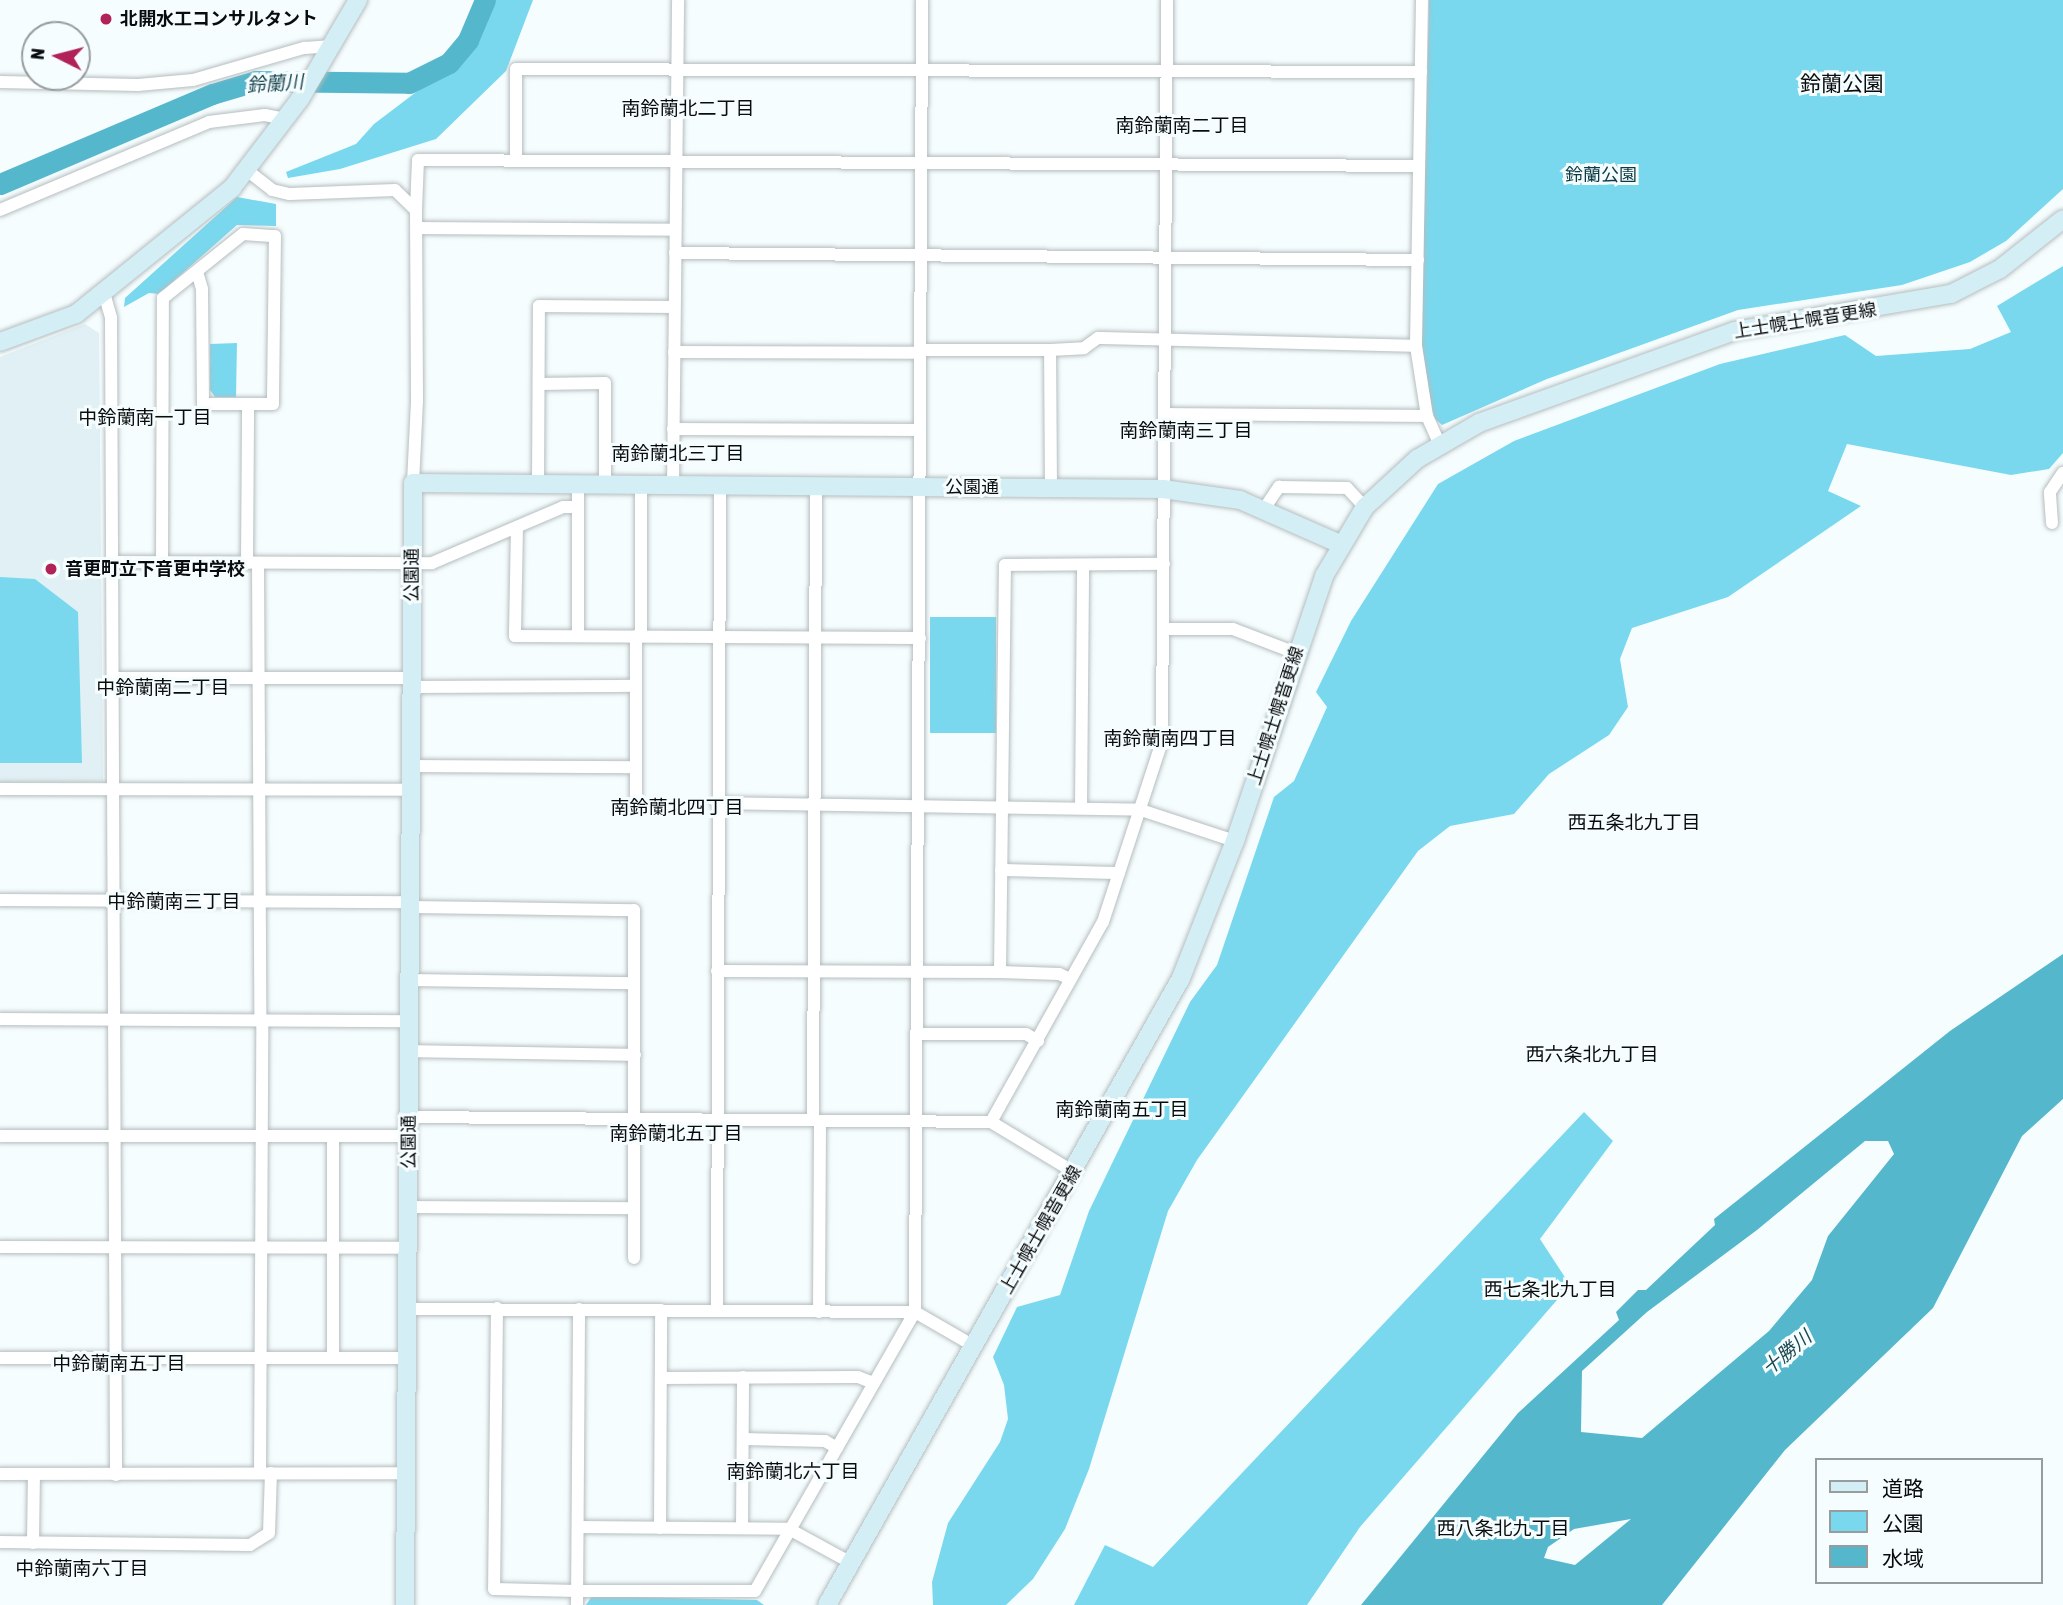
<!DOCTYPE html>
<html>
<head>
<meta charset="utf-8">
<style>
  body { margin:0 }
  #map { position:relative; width:2063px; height:1605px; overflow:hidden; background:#f6fdff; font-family:"Asap Condensed","Noto Sans JP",sans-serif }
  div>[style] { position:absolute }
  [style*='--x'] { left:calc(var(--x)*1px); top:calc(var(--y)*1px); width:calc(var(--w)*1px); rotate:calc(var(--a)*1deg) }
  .built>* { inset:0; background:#e0f0f4 }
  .green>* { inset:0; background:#7ad8ee; transform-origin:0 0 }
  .water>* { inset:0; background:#55b7cc }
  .river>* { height:21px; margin:-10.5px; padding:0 10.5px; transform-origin:10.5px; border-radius:10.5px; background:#55b7cc }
  .roads { filter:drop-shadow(0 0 2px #b5bdbf) drop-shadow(0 0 2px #b5bdbf) }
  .street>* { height:12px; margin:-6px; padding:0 6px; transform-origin:6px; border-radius:6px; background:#fff }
  .secondary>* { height:18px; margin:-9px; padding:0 9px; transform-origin:9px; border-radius:9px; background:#d3eef5 }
  .dots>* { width:19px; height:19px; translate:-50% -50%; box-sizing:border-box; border:4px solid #f6fdff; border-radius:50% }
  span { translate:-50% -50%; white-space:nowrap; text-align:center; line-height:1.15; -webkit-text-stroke:6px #f6fdff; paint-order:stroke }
  .poi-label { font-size:18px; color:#090c0d; font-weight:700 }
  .left { translate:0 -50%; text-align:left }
  .park-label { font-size:18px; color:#0d3b45 }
  .street-label { font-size:18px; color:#090c0d }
  .water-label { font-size:19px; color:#1b4750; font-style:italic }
  .neighbourhood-label { font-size:19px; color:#090c0d }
  .quarter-label { font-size:21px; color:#090c0d }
  .legend { position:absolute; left:1815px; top:1458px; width:228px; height:126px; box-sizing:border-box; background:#f6fdff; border:2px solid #979d9e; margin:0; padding:9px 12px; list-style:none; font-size:21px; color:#090c0d }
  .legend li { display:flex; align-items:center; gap:14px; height:35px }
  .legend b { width:35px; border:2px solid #979d9e }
  .north { position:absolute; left:21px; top:21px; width:70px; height:70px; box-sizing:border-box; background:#f6fdff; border:2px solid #979d9e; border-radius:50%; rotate:276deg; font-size:19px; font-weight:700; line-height:28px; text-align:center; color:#090c0d }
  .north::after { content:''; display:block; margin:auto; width:24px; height:32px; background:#b12258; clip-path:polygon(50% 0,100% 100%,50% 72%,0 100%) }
</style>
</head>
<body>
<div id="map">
  <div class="built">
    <i style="clip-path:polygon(85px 324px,99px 333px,103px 782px,0 782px,0 357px)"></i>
  </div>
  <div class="green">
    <i style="clip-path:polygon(489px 0,533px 0,506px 71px,436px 139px,340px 169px,288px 178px,286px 172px,356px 144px,374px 124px,469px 52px)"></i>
    <i style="clip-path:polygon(1429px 0,2063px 0,2063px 189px,2006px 241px,1970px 262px,1902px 285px,1738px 310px,1547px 379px,1442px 425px,1434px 418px,1421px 353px)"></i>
    <i style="clip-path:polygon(237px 197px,276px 204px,276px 226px,237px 225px,159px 294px,149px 293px,124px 307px,125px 298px)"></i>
    <i style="clip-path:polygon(2063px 266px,2063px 453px,2049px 469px,2011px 475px,1847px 444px,1828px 491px,1861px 506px,1728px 597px,1632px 628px,1620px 659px,1628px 707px,1609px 735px,1549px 774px,1514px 814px,1450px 826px,1418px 851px,1197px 1160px,1168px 1211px,1089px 1469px,1065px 1529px,1033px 1579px,1006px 1605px,933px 1605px,932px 1582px,948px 1523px,1000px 1442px,1008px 1419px,1004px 1385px,993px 1357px,1017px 1307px,1060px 1295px,1089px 1211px,1190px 1002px,1217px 965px,1274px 797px,1294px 781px,1327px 707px,1316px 692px,1351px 621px,1438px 484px,1514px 441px,1720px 364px,1845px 335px,1876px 356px,1970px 349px,2011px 332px,1997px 306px)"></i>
    <i style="clip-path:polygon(237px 343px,236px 397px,215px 397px,210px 390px,210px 344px)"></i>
    <i style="clip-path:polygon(0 577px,35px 579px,78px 612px,82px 763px,0 763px)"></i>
    <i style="left:930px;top:617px;width:66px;height:116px"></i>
    <i style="clip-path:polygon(1584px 1112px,1613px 1141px,1540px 1239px,1570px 1285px,1360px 1527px,1307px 1605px,1074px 1605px,1105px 1545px,1153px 1567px)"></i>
    <i style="clip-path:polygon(592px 1596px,757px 1600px,764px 1605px,586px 1605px)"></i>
  </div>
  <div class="water">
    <i style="clip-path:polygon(evenodd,2063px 954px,2063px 1099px,2022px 1136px,1933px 1308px,1785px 1450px,1662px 1605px,1361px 1605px,1518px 1413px,1619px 1320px,1616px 1312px,1638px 1290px,1646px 1290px,1715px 1225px,1714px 1219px,1950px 1031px,2063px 954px,1865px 1141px,1888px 1141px,1894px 1154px,1828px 1236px,1812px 1280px,1769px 1331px,1642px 1438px,1581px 1432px,1582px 1371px,1647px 1312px,1757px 1230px,1865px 1141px,2063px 954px,1631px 1519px,1575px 1565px,1544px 1558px,1548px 1547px,1574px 1529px,1631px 1519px)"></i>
  </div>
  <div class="river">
    <i style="--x:0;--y:184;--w:230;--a:-23"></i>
    <i style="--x:212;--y:94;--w:46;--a:-16.5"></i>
    <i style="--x:256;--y:81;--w:153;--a:0.7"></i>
    <i style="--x:409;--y:83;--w:45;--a:-26.6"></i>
    <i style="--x:449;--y:63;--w:30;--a:-50"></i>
    <i style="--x:468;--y:40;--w:43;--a:-67"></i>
  </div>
  <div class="roads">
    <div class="street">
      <i style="--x:1422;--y:0;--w:346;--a:91"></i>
      <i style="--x:1416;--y:346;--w:71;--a:81.1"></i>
      <i style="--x:1427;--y:416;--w:30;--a:66"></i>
      <i style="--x:0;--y:82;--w:138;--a:1.2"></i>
      <i style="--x:138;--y:85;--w:55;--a:-5.2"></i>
      <i style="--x:193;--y:80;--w:116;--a:-16.1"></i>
      <i style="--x:304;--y:48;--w:29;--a:-4"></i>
      <i style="--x:516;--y:159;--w:90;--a:-90"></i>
      <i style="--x:516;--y:69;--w:905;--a:0.19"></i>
      <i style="--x:248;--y:171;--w:31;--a:38"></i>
      <i style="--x:272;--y:190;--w:18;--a:13"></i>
      <i style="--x:290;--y:194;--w:105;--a:-2.2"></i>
      <i style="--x:395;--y:190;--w:29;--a:44"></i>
      <i style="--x:416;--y:210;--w:191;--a:89.7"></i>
      <i style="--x:417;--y:401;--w:82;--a:92.8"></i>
      <i style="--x:0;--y:210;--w:227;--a:-22.8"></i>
      <i style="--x:209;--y:122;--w:56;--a:-7.1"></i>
      <i style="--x:265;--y:115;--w:20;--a:11"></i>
      <i style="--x:416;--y:210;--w:50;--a:-87.7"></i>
      <i style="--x:418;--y:160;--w:1001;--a:0.34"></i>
      <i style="--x:419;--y:228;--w:256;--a:0.4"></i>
      <i style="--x:675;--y:253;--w:743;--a:0.54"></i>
      <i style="--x:104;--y:293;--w:26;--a:74"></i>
      <i style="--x:111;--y:318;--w:1157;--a:89.75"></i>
      <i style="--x:920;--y:350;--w:130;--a:0"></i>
      <i style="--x:674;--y:352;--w:246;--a:0.2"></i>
      <i style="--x:539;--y:384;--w:66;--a:-0.9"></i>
      <i style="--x:605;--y:383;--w:101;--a:90"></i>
      <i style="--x:1164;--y:414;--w:263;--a:0.4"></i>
      <i style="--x:673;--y:429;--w:247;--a:0.2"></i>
      <i style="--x:538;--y:484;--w:178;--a:-89.7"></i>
      <i style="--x:539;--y:306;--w:135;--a:0.4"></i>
      <i style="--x:578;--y:484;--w:152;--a:90"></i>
      <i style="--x:641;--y:485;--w:151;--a:90"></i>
      <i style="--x:673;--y:485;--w:485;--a:-89.4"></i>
      <i style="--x:1051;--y:488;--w:138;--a:-90.4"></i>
      <i style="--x:1050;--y:350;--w:34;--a:-3"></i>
      <i style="--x:1084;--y:348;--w:17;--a:-36"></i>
      <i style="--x:1098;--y:338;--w:318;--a:1.4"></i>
      <i style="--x:1264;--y:509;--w:27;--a:-56"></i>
      <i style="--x:1279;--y:487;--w:68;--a:0.8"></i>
      <i style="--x:1347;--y:488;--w:26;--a:47"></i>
      <i style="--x:2052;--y:523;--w:31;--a:-94"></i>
      <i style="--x:2050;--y:492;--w:23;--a:-56"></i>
      <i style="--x:517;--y:527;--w:109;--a:91.1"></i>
      <i style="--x:515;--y:636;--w:405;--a:0.3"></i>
      <i style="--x:111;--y:562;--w:321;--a:0.2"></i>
      <i style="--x:432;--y:563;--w:142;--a:-23.1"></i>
      <i style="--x:563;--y:507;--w:15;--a:0"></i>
      <i style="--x:162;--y:562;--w:264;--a:-89.8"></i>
      <i style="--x:163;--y:298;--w:102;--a:-38.7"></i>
      <i style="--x:243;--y:234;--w:32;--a:4"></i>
      <i style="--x:275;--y:236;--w:168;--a:90.7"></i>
      <i style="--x:273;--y:404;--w:70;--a:180"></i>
      <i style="--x:203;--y:404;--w:115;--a:-90.5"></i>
      <i style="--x:202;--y:289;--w:15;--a:-106"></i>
      <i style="--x:247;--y:563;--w:158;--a:-89.6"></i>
      <i style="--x:258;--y:564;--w:456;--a:89.7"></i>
      <i style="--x:1163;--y:629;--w:70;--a:0"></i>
      <i style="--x:1233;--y:629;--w:67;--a:20.9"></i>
      <i style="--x:112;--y:678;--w:299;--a:0"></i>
      <i style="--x:411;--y:687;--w:224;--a:-0.3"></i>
      <i style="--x:411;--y:766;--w:223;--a:0.3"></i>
      <i style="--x:0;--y:789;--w:411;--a:0.1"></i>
      <i style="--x:636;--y:803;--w:167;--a:-90"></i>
      <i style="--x:717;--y:803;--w:424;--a:0.9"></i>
      <i style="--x:1141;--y:810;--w:99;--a:18.3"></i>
      <i style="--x:1081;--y:807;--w:242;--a:-89.5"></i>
      <i style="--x:1001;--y:870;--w:118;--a:1.5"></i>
      <i style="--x:0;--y:900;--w:410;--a:0.3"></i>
      <i style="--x:410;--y:907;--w:224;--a:0.8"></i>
      <i style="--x:634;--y:910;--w:348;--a:90"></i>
      <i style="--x:717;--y:971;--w:283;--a:0.2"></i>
      <i style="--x:1000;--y:972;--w:59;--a:1.9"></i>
      <i style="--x:1059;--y:974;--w:12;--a:24"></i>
      <i style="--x:1000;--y:972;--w:407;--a:-89.3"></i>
      <i style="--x:1005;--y:565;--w:159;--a:-0.4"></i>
      <i style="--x:409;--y:980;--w:225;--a:0.8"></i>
      <i style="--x:0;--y:1019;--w:409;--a:0.3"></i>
      <i style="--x:917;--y:1034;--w:109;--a:0"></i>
      <i style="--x:1026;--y:1034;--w:14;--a:30"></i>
      <i style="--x:409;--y:1051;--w:226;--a:1"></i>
      <i style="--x:409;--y:1117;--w:582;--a:0.49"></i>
      <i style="--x:991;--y:1122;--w:97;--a:31.1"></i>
      <i style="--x:813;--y:1120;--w:634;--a:-89.73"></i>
      <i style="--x:991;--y:1122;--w:229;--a:-60.8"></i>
      <i style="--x:1103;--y:922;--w:190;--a:-71.9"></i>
      <i style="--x:1162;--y:741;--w:741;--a:-89.61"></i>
      <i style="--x:0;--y:1136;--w:409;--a:0"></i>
      <i style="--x:408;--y:1207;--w:226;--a:0.3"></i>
      <i style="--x:0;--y:1247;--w:408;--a:0.1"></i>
      <i style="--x:497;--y:1308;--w:281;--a:90.6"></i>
      <i style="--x:494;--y:1589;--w:83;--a:1.4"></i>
      <i style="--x:577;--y:1591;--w:178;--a:0"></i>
      <i style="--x:755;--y:1591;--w:322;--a:-60.2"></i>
      <i style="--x:915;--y:1312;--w:1312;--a:-89.69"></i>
      <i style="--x:407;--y:1309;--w:508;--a:0.34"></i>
      <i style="--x:915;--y:1312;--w:68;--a:30"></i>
      <i style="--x:717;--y:1310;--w:825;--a:-89.79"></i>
      <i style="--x:819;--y:1312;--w:191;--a:-89.7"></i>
      <i style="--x:0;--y:1358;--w:407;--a:0"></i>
      <i style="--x:333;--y:1358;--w:222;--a:-90"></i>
      <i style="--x:661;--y:1378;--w:197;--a:-0.3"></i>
      <i style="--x:858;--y:1377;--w:17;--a:21"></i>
      <i style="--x:744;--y:1439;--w:81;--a:1.4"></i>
      <i style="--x:825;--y:1441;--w:14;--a:30"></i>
      <i style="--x:260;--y:1473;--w:453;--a:-89.7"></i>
      <i style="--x:0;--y:1474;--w:406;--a:-0.1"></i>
      <i style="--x:578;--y:1527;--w:211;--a:0.5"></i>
      <i style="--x:789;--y:1529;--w:71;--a:28.7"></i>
      <i style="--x:660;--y:1528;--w:218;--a:-89.7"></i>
      <i style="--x:742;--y:1528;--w:151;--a:-89.6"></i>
      <i style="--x:0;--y:1542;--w:250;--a:0.7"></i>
      <i style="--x:250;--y:1545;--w:22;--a:-32"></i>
      <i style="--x:269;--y:1533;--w:60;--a:-88.1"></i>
      <i style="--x:33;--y:1543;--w:69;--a:-89.2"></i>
      <i style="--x:577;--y:1605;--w:296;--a:-89.6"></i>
    </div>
    <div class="secondary">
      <i style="--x:0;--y:342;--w:81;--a:-20.2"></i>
      <i style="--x:76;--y:314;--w:201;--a:-38.9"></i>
      <i style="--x:232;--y:188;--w:112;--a:-52.6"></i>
      <i style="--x:300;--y:99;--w:115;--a:-59.6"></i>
      <i style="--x:405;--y:1605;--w:1122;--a:-89.59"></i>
      <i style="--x:413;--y:483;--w:750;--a:0.46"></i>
      <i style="--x:1163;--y:489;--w:78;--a:8.1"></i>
      <i style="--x:1240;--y:500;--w:109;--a:23.7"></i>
      <i style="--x:827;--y:1605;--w:720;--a:-60.55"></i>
      <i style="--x:1181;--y:978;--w:147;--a:-68.5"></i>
      <i style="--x:1235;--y:841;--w:280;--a:-71.4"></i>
      <i style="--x:1324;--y:576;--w:80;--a:-59.3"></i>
      <i style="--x:1365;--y:507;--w:71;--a:-42.7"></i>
      <i style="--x:1417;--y:459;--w:72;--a:-30.1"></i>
      <i style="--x:1479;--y:423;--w:271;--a:-19.8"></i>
      <i style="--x:1734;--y:331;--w:220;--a:-9.7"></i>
      <i style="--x:1951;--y:294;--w:55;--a:-27"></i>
      <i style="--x:2000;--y:269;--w:80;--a:-38.4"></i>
    </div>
  </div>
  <div class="dots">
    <i style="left:106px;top:19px;background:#b12258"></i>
    <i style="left:51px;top:569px;background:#b12258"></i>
  </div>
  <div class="poi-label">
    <span class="left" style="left:120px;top:19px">北開水工コンサルタント</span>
    <span class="left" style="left:65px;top:569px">音更町立下音更中学校</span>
  </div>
  <div class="park-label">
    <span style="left:1601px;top:175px">鈴蘭公園</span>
  </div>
  <div class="street-label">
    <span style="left:1805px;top:321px;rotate:-9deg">上士幌士幌音更線</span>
    <span style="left:972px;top:487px">公園通</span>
    <span style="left:412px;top:575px;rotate:-90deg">公園通</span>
    <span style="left:1276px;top:716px;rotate:-72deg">上士幌士幌音更線</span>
    <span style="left:409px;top:1142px;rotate:-90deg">公園通</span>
    <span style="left:1041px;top:1230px;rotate:-60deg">上士幌士幌音更線</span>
  </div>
  <div class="water-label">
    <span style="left:275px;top:84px;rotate:-4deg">鈴蘭川</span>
    <span style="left:1787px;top:1353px;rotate:-40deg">十勝川</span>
  </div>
  <div class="neighbourhood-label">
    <span style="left:688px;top:109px">南鈴蘭北二丁目</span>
    <span style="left:1182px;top:126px">南鈴蘭南二丁目</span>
    <span style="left:145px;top:418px">中鈴蘭南一丁目</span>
    <span style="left:1186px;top:431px">南鈴蘭南三丁目</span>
    <span style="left:678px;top:454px">南鈴蘭北三丁目</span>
    <span style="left:163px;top:688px">中鈴蘭南二丁目</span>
    <span style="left:1170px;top:739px">南鈴蘭南四丁目</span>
    <span style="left:677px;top:808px">南鈴蘭北四丁目</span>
    <span style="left:1634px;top:823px">西五条北九丁目</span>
    <span style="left:174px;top:902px">中鈴蘭南三丁目</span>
    <span style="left:1592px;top:1055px">西六条北九丁目</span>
    <span style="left:1122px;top:1110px">南鈴蘭南五丁目</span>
    <span style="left:676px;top:1134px">南鈴蘭北五丁目</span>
    <span style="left:1550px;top:1290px">西七条北九丁目</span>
    <span style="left:119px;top:1364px">中鈴蘭南五丁目</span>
    <span style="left:793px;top:1472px">南鈴蘭北六丁目</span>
    <span style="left:1503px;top:1529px">西八条北九丁目</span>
    <span style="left:82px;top:1569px">中鈴蘭南六丁目</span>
  </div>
  <div class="quarter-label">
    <span style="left:1842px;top:83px">鈴蘭公園</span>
  </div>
  <ul class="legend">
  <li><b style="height:9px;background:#d3eef5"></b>道路</li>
  <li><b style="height:19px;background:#7ad8ee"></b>公園</li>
  <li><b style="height:19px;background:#55b7cc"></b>水域</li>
  </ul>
  <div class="north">N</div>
</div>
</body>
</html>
